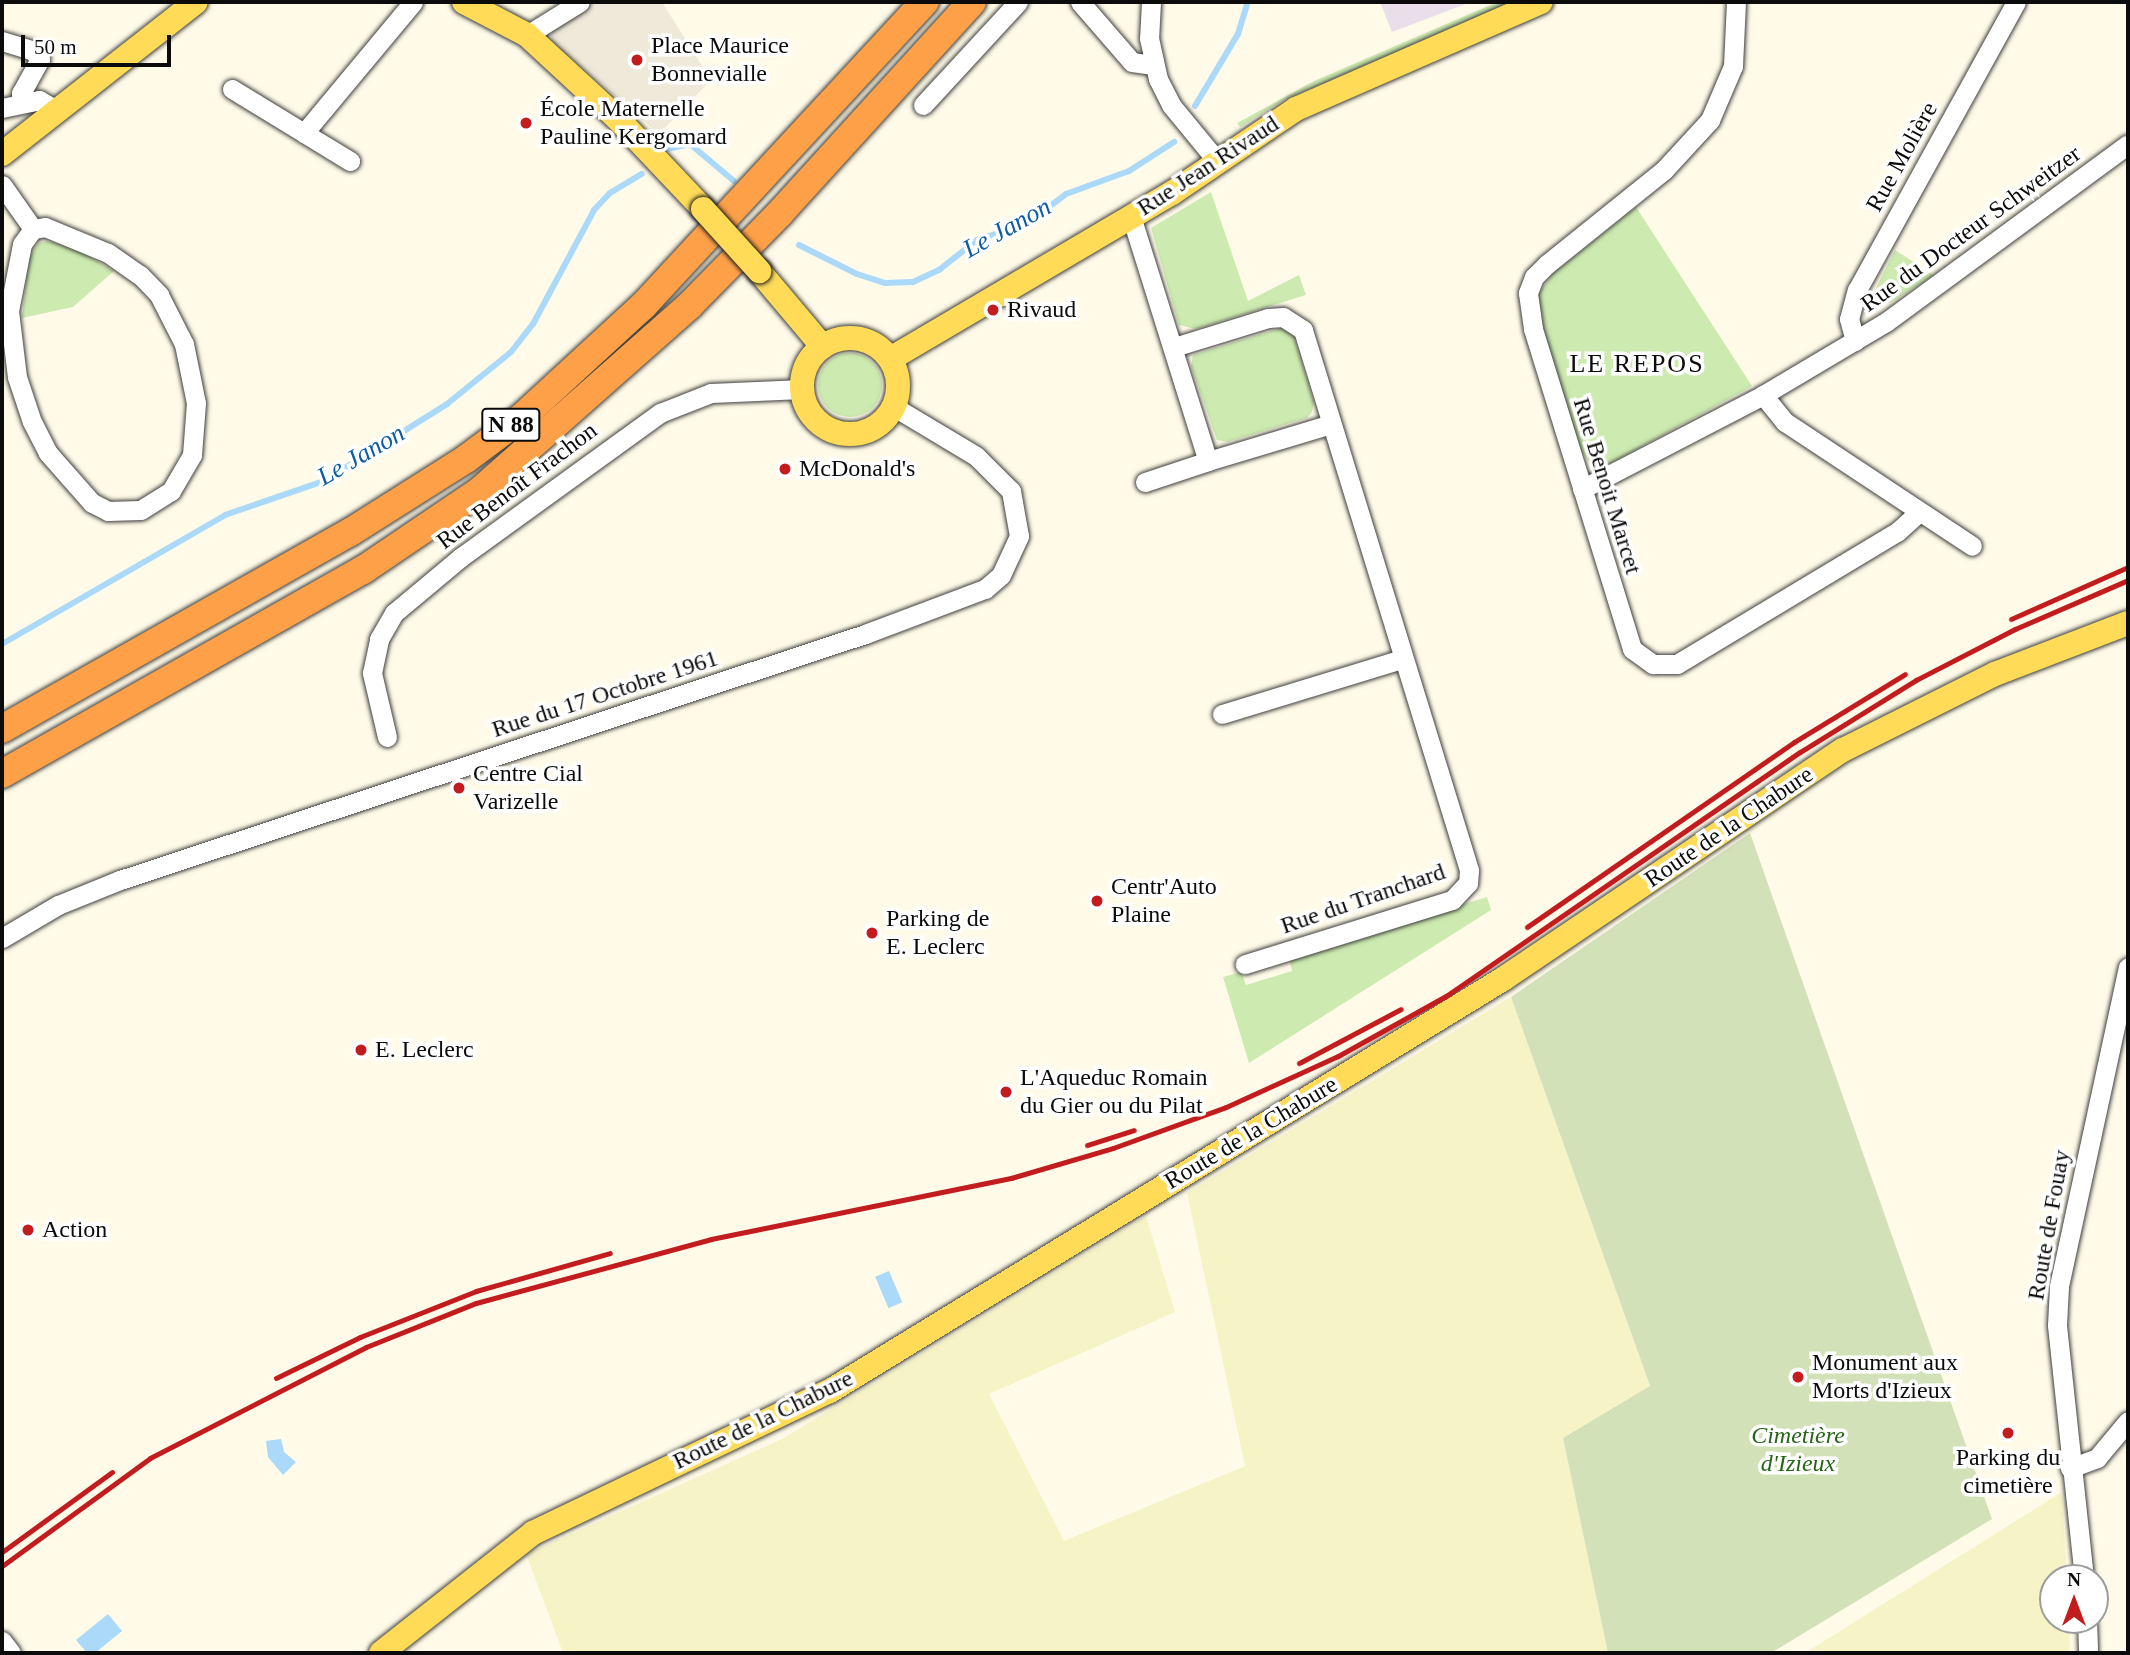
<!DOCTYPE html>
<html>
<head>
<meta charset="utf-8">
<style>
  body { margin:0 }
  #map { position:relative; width:2130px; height:1655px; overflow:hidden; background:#fffbe8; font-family:Georgia,serif }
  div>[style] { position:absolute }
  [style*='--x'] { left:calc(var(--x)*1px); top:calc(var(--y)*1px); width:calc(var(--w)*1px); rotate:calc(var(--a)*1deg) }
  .industrial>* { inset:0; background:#eadeeb }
  .farmland>* { inset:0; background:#f6f4c7 }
  .green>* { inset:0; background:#cdebb0 }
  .round { border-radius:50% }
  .cemetery>* { inset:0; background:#d3e1b9 }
  .plaza>* { inset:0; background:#eee9d8 }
  .water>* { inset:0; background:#aad9fa; transform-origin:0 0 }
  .stream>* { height:6px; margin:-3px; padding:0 3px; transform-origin:3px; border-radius:3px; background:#aad9fa }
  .roads { filter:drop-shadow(0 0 2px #3e3e3e) drop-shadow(0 0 2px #3e3e3e) }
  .minor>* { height:19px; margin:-9.5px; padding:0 9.5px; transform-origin:9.5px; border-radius:9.5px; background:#fff }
  .major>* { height:24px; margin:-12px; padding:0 12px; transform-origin:12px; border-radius:12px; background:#ffdb58 }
  .major>.ring { margin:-12px; padding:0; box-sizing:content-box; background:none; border:24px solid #ffdb58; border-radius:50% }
  .highway>* { height:28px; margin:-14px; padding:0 14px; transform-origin:14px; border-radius:14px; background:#fda048 }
  .rail>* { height:5px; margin:-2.5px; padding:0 2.5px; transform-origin:2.5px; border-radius:2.5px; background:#c21c1f }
  .bridges { filter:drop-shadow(0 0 2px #1c1c1c) drop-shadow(0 0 2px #1c1c1c) }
  .major-bridge>* { height:24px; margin:-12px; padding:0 12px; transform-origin:12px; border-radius:12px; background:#ffdb58 }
  .dots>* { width:19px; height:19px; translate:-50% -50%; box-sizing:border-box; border:4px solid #fff; border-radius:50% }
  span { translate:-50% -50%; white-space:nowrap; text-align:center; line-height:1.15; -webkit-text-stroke:7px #fff; paint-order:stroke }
  .shield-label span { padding:2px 5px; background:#fff; border:2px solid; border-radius:5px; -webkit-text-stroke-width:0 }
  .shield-label { font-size:23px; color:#0b0b0b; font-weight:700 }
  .poi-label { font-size:24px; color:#0b0b0b }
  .left { translate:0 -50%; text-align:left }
  .street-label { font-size:24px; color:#0b0b0b }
  .park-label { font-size:24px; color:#266518; font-style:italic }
  .water-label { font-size:26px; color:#0e5da2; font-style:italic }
  .neighbourhood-label { font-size:26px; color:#0b0b0b; letter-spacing:2px }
  .frame { position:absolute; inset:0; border:4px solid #0b0b0b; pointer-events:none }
  .north { position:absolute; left:2039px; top:1564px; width:70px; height:70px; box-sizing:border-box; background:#fff; border:2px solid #9d9d9d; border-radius:50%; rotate:0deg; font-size:19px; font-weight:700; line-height:28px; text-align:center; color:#0b0b0b }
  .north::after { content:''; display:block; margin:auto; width:24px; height:32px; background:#c21c1f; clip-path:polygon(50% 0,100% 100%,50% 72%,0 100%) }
  .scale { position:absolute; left:21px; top:35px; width:150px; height:32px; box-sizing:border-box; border:4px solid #0b0b0b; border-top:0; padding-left:9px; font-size:21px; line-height:24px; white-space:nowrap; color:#0b0b0b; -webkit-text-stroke:5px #fff; paint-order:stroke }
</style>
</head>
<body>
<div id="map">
  <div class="industrial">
    <i style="clip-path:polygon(1380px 2px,1471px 2px,1392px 32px)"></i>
  </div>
  <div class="farmland">
    <i style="clip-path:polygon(1511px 997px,1650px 1387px,1563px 1438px,1608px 1653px,563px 1653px,526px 1554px,782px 1439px,1146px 1216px,1175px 1312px,989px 1394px,1064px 1541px,1245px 1466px,1187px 1193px)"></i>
    <i style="clip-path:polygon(2062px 1492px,2067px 1578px,2053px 1578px,2053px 1620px,2069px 1620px,2070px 1653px,1805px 1653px)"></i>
  </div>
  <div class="green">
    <i style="clip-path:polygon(1513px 2px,1284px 100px,1240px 127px,1237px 123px,1314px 81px,1495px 3px)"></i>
    <i style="clip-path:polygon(1211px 192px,1248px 301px,1299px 275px,1306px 295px,1196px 329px,1179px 325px,1151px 228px)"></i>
    <i style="clip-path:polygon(1636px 207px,1752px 386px,1602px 468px,1594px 468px,1579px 448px,1538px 311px,1538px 295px,1551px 275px)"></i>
    <i style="clip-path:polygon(47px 241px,74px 248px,114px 271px,73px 307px,22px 318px,29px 258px,38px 243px)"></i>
    <i style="clip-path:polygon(1895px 250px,1934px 275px,1890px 303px,1879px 298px,1876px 288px)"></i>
    <i style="clip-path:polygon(1284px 327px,1293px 334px,1314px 402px,1312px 412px,1307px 418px,1227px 442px,1217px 440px,1191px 366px,1193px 355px)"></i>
    <i class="round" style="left:818px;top:353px;width:64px;height:64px"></i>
    <i style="clip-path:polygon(1487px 897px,1491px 910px,1249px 1063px,1223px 977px,1241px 972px,1246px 985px,1292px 971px,1289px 958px)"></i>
  </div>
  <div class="cemetery">
    <i style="clip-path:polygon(1750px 833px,1992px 1519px,1771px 1653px,1608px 1653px,1563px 1438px,1650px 1386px,1511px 997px)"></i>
  </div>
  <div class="plaza">
    <i style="clip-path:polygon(594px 2px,662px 2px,711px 80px,659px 134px,551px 41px,552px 30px,564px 18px)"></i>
  </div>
  <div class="water">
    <i style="left:889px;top:1271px;width:34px;height:15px;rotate:67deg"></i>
    <i style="clip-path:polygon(281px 1439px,284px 1452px,296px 1462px,283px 1475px,268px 1457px,266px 1441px)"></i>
    <i style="clip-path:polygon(108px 1614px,122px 1631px,95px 1653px,87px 1653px,76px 1640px)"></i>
  </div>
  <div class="stream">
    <i style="--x:1195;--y:106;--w:84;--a:-59.2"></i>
    <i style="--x:1238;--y:34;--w:34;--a:-73"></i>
    <i style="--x:667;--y:149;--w:24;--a:-12"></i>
    <i style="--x:690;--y:144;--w:57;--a:40.1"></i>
    <i style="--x:799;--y:245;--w:65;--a:26.6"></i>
    <i style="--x:857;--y:274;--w:29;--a:18"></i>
    <i style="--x:885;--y:283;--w:28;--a:-2"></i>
    <i style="--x:913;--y:282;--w:29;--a:-25"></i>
    <i style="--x:939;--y:270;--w:48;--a:-38.3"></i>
    <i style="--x:977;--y:240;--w:54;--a:-18.4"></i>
    <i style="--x:1028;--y:223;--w:48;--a:-37.3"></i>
    <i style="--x:1066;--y:194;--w:67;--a:-20.1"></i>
    <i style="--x:1129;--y:171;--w:54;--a:-32.8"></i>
    <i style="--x:2;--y:644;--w:258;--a:-30"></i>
    <i style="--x:225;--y:515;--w:105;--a:-19"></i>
    <i style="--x:324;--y:481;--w:145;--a:-32"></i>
    <i style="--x:447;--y:404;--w:82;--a:-39.1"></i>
    <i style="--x:511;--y:352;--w:36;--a:-52"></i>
    <i style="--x:533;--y:324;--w:129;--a:-61.8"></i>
    <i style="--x:594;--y:210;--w:23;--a:-47"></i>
    <i style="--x:610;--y:193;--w:37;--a:-31"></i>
  </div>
  <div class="roads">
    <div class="minor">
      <i style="--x:1080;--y:2;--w:79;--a:49.1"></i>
      <i style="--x:1132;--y:62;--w:22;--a:8"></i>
      <i style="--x:1151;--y:2;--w:36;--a:93"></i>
      <i style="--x:1149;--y:38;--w:42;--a:77.6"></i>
      <i style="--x:1158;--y:79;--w:29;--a:63"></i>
      <i style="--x:1171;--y:105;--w:74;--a:50.5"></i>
      <i style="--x:1736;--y:2;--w:64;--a:92.7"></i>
      <i style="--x:1733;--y:66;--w:59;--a:113.1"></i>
      <i style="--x:1710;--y:120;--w:68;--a:132.6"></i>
      <i style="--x:1664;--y:170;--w:150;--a:141.2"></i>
      <i style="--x:1547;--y:264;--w:18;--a:135"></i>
      <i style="--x:1534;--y:277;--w:17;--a:111"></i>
      <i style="--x:1528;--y:293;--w:36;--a:82"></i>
      <i style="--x:1533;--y:329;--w:335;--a:72.8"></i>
      <i style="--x:1632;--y:649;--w:26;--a:36"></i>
      <i style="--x:1653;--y:664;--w:24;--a:0"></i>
      <i style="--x:1677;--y:664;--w:257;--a:-31"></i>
      <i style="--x:1897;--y:532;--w:30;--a:-42"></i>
      <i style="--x:527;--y:35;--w:62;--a:-31.9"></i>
      <i style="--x:2;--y:41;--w:31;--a:17"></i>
      <i style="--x:32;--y:50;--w:12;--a:48"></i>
      <i style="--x:40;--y:59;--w:39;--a:119"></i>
      <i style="--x:21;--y:93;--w:8;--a:83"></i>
      <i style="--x:232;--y:89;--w:84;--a:31.4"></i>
      <i style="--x:304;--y:133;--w:170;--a:-50.2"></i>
      <i style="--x:923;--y:105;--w:140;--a:-47.3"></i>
      <i style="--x:2;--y:108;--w:38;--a:-12"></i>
      <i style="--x:39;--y:100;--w:22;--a:30"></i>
      <i style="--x:304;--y:133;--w:54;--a:31.3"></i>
      <i style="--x:2;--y:185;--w:54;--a:54.8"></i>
      <i style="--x:1131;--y:216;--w:257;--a:72.6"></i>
      <i style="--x:1208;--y:461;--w:128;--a:-16.7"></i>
      <i style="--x:45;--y:227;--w:68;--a:22.4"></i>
      <i style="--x:108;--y:253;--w:39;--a:35"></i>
      <i style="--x:140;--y:275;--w:28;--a:46"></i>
      <i style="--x:159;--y:295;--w:55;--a:63"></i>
      <i style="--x:184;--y:344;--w:60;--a:78.5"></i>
      <i style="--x:196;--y:403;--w:52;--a:94.4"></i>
      <i style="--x:192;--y:455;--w:42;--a:120.3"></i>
      <i style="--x:171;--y:491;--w:36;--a:148"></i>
      <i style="--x:140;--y:510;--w:32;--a:178"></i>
      <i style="--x:108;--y:511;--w:18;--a:-153"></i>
      <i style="--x:92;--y:503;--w:67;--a:-131.3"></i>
      <i style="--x:48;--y:453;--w:35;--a:-117"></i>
      <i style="--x:32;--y:422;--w:47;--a:-108.4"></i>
      <i style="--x:17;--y:377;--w:66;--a:-96.9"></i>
      <i style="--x:9;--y:311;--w:68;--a:-79"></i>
      <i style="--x:22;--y:244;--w:19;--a:-54"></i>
      <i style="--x:33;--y:229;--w:12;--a:-9"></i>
      <i style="--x:1855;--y:341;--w:23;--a:-105"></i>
      <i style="--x:1849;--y:319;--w:30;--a:-75"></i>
      <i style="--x:1857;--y:290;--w:329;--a:-61.1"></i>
      <i style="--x:1174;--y:347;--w:98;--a:-17.1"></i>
      <i style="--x:1268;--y:318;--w:15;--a:-4"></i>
      <i style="--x:1283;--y:317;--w:24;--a:33"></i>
      <i style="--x:1303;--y:330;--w:565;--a:72.91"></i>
      <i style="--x:1469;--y:870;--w:13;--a:94"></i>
      <i style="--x:1468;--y:883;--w:23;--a:133"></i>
      <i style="--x:1452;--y:900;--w:217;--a:162.8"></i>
      <i style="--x:1763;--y:395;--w:35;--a:51"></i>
      <i style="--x:1785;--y:422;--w:224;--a:33.5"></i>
      <i style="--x:1145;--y:482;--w:66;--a:-18.4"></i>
      <i style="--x:1582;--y:489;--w:204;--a:-27.4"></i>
      <i style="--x:1763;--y:395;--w:143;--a:-30.7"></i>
      <i style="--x:1886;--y:322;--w:300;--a:-36.3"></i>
      <i style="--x:1222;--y:714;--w:188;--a:-17"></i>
      <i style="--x:387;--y:737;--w:66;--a:-103.2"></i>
      <i style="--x:372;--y:673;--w:35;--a:-78"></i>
      <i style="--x:379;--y:639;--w:30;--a:-60"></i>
      <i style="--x:394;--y:613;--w:87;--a:-39.9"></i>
      <i style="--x:461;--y:557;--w:246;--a:-35.9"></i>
      <i style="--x:660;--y:413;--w:55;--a:-21.4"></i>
      <i style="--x:711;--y:393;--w:91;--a:-2.5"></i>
      <i style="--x:2;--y:938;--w:65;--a:-30.5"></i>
      <i style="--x:58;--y:905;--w:67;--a:-22"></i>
      <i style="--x:120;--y:880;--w:785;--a:-18.27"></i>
      <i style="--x:865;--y:634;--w:128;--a:-20.6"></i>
      <i style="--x:985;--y:589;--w:21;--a:-41"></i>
      <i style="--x:1001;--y:575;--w:43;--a:-65.2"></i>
      <i style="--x:1019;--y:536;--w:46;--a:-100.1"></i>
      <i style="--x:1011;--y:491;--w:49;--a:-135"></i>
      <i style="--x:976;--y:456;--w:96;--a:-149.1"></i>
      <i style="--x:2070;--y:1468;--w:29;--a:-20"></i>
      <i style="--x:2097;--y:1458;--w:48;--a:-50"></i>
      <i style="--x:2084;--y:1578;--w:254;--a:-96.1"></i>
      <i style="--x:2057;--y:1325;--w:39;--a:-87"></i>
      <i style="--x:2059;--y:1286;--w:326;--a:-77.8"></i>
      <i style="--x:2087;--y:1620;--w:33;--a:88"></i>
      <i style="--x:2;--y:1641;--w:15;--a:53"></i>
    </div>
    <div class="major">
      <i style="--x:464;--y:2;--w:71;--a:27.6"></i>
      <i style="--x:527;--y:35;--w:124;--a:42.7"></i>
      <i style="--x:618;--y:119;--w:124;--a:46.6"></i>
      <i style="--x:2;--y:154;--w:246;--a:-38.1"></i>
      <i style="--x:759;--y:271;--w:99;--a:49.9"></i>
      <i class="ring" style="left:802px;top:338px;width:72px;height:72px"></i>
      <i style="--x:890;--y:359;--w:327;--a:-30.5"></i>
      <i style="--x:1172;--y:193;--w:150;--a:-34.1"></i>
      <i style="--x:1296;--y:109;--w:267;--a:-23.6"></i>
      <i style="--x:381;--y:1653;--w:194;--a:-38.3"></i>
      <i style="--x:533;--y:1533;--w:329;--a:-25.6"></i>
      <i style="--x:830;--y:1391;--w:789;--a:-31.47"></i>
      <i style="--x:1503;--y:979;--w:410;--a:-34"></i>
      <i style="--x:1843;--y:750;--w:170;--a:-26.6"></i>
      <i style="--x:1995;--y:674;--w:142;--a:-21"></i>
    </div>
    <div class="highway">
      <i style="--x:2;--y:729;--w:399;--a:-29.5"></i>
      <i style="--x:349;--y:533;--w:138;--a:-32.3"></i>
      <i style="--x:466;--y:459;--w:69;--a:-36.7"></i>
      <i style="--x:521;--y:418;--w:166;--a:-42.6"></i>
      <i style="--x:643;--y:306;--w:415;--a:-47.2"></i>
      <i style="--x:2;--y:774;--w:415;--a:-29.5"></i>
      <i style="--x:363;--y:570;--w:143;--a:-34.1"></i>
      <i style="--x:481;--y:490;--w:278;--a:-41.5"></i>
      <i style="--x:689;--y:306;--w:130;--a:-45.6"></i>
      <i style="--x:780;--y:213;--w:285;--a:-47.7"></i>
    </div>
  </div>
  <div class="rail">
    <i style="--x:2011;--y:619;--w:128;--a:-24"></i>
    <i style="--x:1527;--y:927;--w:325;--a:-34.7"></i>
    <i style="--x:1794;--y:742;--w:130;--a:-31.5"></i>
    <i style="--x:1299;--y:1063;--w:115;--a:-27.9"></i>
    <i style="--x:1087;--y:1145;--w:49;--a:-17.7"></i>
    <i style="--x:276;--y:1378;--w:93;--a:-26"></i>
    <i style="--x:360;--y:1337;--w:125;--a:-21.6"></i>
    <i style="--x:476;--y:1291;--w:139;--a:-15.8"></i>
    <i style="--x:2;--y:1552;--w:136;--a:-36"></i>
    <i style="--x:2;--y:1566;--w:183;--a:-36.1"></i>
    <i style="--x:150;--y:1458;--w:243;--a:-27.2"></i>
    <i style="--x:366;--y:1347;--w:118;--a:-21.8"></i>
    <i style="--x:476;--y:1303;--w:244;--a:-15.2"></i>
    <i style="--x:711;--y:1239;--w:306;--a:-11.5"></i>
    <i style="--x:1011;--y:1178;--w:106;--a:-16.4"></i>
    <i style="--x:1113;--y:1148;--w:120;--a:-19.9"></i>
    <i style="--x:1226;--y:1107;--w:123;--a:-24.5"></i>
    <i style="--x:1338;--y:1056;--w:124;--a:-29.1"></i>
    <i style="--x:1446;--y:996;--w:430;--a:-34.6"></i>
    <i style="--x:1800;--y:752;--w:137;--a:-31.8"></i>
    <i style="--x:1916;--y:680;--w:111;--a:-27.3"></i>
    <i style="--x:2015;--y:629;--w:123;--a:-23.4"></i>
  </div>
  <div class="bridges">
    <div class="major-bridge">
      <i style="--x:703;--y:209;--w:84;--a:47.9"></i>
    </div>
  </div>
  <div class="dots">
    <i style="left:637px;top:60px;background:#c21c1f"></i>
    <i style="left:526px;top:123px;background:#c21c1f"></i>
    <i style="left:993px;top:310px;background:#c21c1f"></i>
    <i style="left:785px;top:469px;background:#c21c1f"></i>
    <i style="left:459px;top:788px;background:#c21c1f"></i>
    <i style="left:1097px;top:901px;background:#c21c1f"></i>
    <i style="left:872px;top:933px;background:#c21c1f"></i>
    <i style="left:361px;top:1050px;background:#c21c1f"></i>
    <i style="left:1006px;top:1092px;background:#c21c1f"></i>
    <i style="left:28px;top:1230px;background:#c21c1f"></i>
    <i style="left:1798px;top:1377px;background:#c21c1f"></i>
    <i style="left:2008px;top:1433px;background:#c21c1f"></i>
  </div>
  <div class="shield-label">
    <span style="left:511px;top:425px">N 88</span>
  </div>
  <div class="poi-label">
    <span class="left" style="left:651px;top:60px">Place Maurice<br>Bonnevialle</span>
    <span class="left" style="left:540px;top:123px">École Maternelle<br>Pauline Kergomard</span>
    <span class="left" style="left:1007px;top:310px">Rivaud</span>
    <span class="left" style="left:799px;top:469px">McDonald's</span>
    <span class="left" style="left:473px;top:788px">Centre Cial<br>Varizelle</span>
    <span class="left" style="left:1111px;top:901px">Centr'Auto<br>Plaine</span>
    <span class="left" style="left:886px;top:933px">Parking de<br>E. Leclerc</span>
    <span class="left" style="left:375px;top:1050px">E. Leclerc</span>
    <span class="left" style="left:1020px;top:1092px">L'Aqueduc Romain<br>du Gier ou du Pilat</span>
    <span class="left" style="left:42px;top:1230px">Action</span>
    <span class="left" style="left:1812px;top:1377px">Monument aux<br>Morts d'Izieux</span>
    <span style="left:2008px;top:1472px">Parking du<br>cimetière</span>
  </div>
  <div class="street-label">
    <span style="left:1902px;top:157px;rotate:-61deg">Rue Molière</span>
    <span style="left:1208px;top:166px;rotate:-33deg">Rue Jean Rivaud</span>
    <span style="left:1971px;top:229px;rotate:-36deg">Rue du Docteur Schweitzer</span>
    <span style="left:517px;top:486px;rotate:-37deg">Rue Benoît Frachon</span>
    <span style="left:1607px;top:486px;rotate:73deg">Rue Benoit Marcet</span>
    <span style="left:605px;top:694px;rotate:-18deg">Rue du 17 Octobre 1961</span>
    <span style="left:1729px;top:827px;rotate:-34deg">Route de la Chabure</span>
    <span style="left:1363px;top:899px;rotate:-19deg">Rue du Tranchard</span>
    <span style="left:1251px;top:1133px;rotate:-31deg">Route de la Chabure</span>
    <span style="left:2049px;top:1225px;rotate:-80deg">Route de Fouay</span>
    <span style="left:763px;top:1420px;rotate:-26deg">Route de la Chabure</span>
  </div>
  <div class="park-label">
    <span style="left:1798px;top:1450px">Cimetière<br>d'Izieux</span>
  </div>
  <div class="water-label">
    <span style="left:1007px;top:228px;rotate:-29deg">Le Janon</span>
    <span style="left:361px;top:455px;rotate:-30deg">Le Janon</span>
  </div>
  <div class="neighbourhood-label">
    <span style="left:1637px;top:364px">LE REPOS</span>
  </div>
  <div class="frame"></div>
  <div class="north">N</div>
  <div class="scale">50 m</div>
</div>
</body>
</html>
